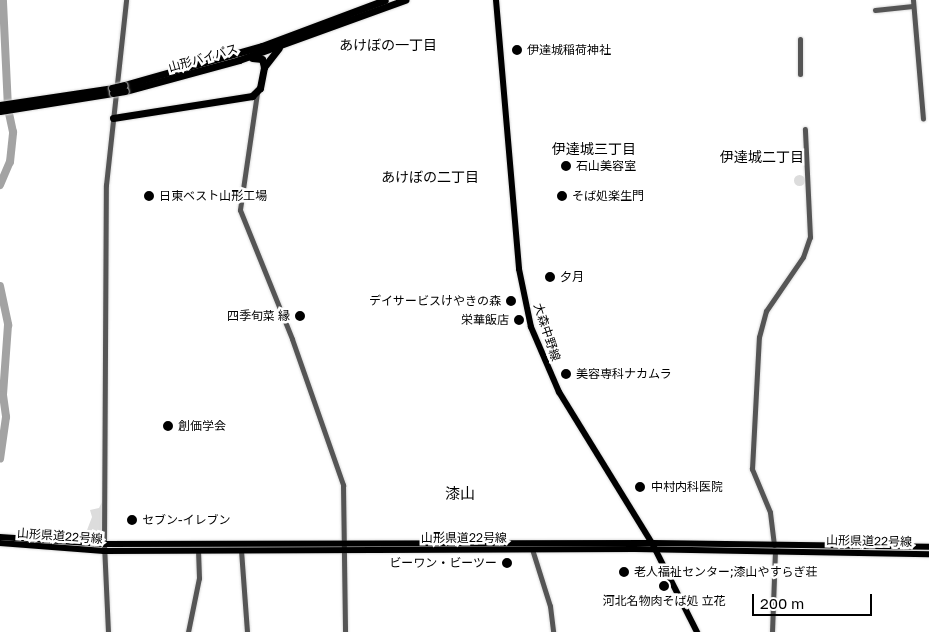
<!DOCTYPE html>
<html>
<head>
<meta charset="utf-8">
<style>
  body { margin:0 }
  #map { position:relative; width:929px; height:632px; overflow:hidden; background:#fff; font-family:"Golos Text","Noto Sans JP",sans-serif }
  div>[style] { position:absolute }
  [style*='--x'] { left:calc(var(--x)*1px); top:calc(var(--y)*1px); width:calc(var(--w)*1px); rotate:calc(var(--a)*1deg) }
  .green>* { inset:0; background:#dcdcdc }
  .round { border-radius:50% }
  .river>* { height:8px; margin:-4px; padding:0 4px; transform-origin:4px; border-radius:4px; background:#a3a3a3 }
  .roads { filter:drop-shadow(0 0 1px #dbdbdb) drop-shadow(0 0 1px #dbdbdb) }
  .minor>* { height:5px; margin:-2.5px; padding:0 2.5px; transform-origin:2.5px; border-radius:2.5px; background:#555 }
  .major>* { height:6px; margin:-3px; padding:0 3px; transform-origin:3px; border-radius:3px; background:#000 }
  .highway>* { height:7px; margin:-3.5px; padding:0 3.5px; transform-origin:3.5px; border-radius:3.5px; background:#000 }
  .bridges { filter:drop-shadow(0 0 1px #dbdbdb) drop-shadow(0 0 1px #dbdbdb) }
  .highway-bridge>* { height:7px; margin:-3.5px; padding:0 3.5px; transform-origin:3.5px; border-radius:3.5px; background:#000 }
  .dots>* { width:14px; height:14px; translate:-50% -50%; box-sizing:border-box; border:2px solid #fff; border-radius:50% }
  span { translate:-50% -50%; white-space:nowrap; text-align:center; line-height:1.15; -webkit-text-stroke:5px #fff; paint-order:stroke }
  .poi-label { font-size:12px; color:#000 }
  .left { translate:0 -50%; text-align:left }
  .right { translate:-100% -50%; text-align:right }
  .street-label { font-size:12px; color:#000 }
  .neighbourhood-label { font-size:14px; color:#000 }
  .quarter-label { font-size:15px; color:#000 }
  .scale { position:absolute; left:752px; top:594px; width:120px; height:22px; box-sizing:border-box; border:2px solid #000; border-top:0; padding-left:6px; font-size:15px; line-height:18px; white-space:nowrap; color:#000; -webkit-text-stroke:4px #fff; paint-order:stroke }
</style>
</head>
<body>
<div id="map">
  <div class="green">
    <i class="round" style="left:793.5px;top:174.5px;width:11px;height:11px"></i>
    <i style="clip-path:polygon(103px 500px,104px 532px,84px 538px,92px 517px,90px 510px,99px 508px)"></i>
  </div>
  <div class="river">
    <i style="--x:0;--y:185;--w:25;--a:-67"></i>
    <i style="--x:10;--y:162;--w:30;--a:-84"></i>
    <i style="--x:13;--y:132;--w:25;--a:-102"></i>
    <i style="--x:8;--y:108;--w:108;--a:-92.7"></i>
    <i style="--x:0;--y:286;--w:40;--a:78"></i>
    <i style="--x:8;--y:325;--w:70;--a:94.1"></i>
    <i style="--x:3;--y:395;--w:22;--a:82"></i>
    <i style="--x:6;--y:417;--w:42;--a:98.1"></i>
  </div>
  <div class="roads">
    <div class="minor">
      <i style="--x:913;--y:0;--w:119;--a:85.2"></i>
      <i style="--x:875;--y:10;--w:38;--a:-6"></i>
      <i style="--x:800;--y:39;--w:35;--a:90"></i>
      <i style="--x:257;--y:93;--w:118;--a:98.3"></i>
      <i style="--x:240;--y:210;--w:139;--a:68"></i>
      <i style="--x:292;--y:339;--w:155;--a:70.7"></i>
      <i style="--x:343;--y:485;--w:147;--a:89.2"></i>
      <i style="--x:774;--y:545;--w:33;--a:-97"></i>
      <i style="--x:770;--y:512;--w:47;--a:-112.7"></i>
      <i style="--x:752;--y:469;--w:132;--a:-87"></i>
      <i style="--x:759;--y:337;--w:27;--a:-75"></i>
      <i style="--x:766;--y:311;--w:65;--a:-55.6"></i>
      <i style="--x:803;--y:257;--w:21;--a:-71"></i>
      <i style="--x:810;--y:237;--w:108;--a:-92.7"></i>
      <i style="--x:532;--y:549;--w:60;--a:72.5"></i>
      <i style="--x:550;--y:606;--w:26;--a:83"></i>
      <i style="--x:241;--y:550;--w:82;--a:85.8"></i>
      <i style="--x:108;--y:632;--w:88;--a:-92.6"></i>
      <i style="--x:104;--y:544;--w:359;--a:-89.7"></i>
      <i style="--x:106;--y:185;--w:186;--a:-83.8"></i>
      <i style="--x:188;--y:632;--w:55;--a:-78.5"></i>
      <i style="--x:199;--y:578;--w:28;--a:-92"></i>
      <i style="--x:772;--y:632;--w:81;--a:-87.9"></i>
    </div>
    <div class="major">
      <i style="--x:496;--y:0;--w:270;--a:85.1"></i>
      <i style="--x:519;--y:269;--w:59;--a:78.3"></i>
      <i style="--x:531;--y:327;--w:71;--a:66.7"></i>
      <i style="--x:559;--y:392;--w:177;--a:58.4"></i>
      <i style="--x:652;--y:543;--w:100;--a:63.2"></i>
      <i style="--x:0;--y:537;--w:104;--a:3.9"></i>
      <i style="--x:104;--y:544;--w:548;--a:-0.1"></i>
      <i style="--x:652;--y:543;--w:277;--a:0.8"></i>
      <i style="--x:0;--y:543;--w:104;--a:4.4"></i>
      <i style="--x:104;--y:551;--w:531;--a:-0.22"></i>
      <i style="--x:635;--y:549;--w:294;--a:1"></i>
    </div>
    <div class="highway">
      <i style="--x:264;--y:67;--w:24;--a:-52"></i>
      <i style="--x:124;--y:85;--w:143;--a:-15.8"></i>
      <i style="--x:262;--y:46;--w:131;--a:-20.5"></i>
      <i style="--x:125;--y:91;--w:118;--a:-15.2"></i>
      <i style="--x:239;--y:60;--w:177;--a:-19.9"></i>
      <i style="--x:0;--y:105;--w:113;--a:-8.6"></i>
      <i style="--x:0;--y:111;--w:114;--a:-9.1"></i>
      <i style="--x:113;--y:118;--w:141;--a:-9"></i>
      <i style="--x:252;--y:96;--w:11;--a:-45"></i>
      <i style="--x:260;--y:88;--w:21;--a:-79"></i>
      <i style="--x:264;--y:67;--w:8;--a:-104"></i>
      <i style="--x:262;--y:59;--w:10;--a:-174"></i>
    </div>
  </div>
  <div class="bridges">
    <div class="highway-bridge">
      <i style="--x:112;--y:88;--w:12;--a:-14"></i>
      <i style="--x:113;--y:93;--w:12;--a:-9"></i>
    </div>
  </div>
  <div class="dots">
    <i style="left:517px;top:50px;background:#000"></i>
    <i style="left:566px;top:166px;background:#000"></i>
    <i style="left:149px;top:196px;background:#000"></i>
    <i style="left:562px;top:196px;background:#000"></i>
    <i style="left:550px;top:277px;background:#000"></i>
    <i style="left:511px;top:301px;background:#000"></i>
    <i style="left:300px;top:316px;background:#000"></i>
    <i style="left:519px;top:320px;background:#000"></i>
    <i style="left:566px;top:374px;background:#000"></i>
    <i style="left:168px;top:426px;background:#000"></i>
    <i style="left:640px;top:487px;background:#000"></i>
    <i style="left:132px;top:520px;background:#000"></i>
    <i style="left:507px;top:563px;background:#000"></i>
    <i style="left:624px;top:572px;background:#000"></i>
    <i style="left:664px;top:586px;background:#000"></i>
  </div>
  <div class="poi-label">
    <span class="left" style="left:527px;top:50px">伊達城稲荷神社</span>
    <span class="left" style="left:576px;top:166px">石山美容室</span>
    <span class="left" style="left:159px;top:196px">日東ベスト山形工場</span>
    <span class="left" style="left:572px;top:196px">そば処楽生門</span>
    <span class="left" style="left:560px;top:277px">夕月</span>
    <span class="right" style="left:501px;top:301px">デイサービスけやきの森</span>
    <span class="right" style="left:290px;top:316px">四季旬菜 縁</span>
    <span class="right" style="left:509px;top:320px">栄華飯店</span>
    <span class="left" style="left:576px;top:374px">美容専科ナカムラ</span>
    <span class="left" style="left:178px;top:426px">創価学会</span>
    <span class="left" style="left:651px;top:487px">中村内科医院</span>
    <span class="left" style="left:142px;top:520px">セブン-イレブン</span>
    <span class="right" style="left:497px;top:563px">ビーワン・ビーツー</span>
    <span class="left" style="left:634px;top:572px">老人福祉センター;漆山やすらぎ荘</span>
    <span style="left:664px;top:601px">河北名物肉そば処 立花</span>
  </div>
  <div class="street-label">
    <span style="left:203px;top:58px;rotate:-16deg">山形バイパス</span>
    <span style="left:547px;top:332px;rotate:72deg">大森中野線</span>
    <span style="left:60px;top:536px;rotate:4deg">山形県道22号線</span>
    <span style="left:464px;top:538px">山形県道22号線</span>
    <span style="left:869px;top:541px;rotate:1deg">山形県道22号線</span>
  </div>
  <div class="neighbourhood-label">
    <span style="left:388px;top:45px">あけぼの一丁目</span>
    <span style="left:594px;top:149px">伊達城三丁目</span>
    <span style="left:762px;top:157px">伊達城二丁目</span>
    <span style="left:430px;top:177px">あけぼの二丁目</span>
  </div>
  <div class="quarter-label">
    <span style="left:460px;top:494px">漆山</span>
  </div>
  <div class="scale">200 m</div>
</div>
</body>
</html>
